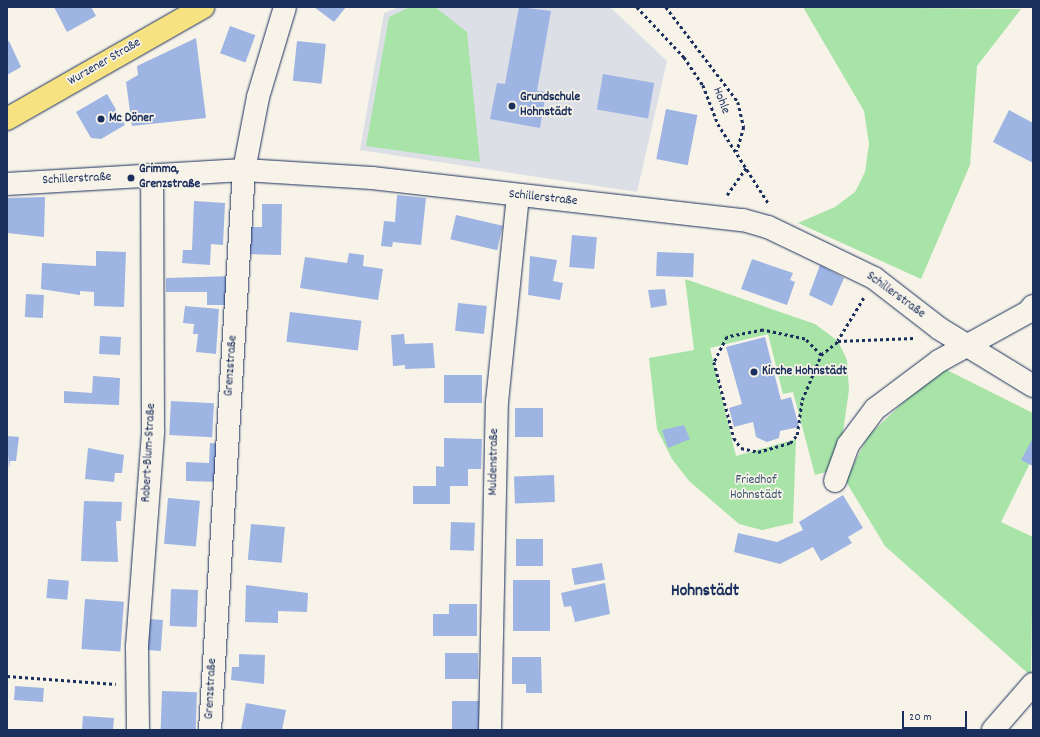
<!DOCTYPE html>
<html>
<head>
<meta charset="utf-8">
<style>
  body { margin:0 }
  #map { position:relative; width:1040px; height:737px; overflow:hidden; background:#f7f3e8; font-family:Dekko,sans-serif }
  div>[style] { position:absolute }
  [style*='--x'] { left:calc(var(--x)*1px); top:calc(var(--y)*1px); width:calc(var(--w)*1px); rotate:calc(var(--a)*1deg) }
  .built>* { inset:0; background:#dce0e6 }
  .green>* { inset:0; background:#a8e3a8 }
  .building>* { inset:0; background:#9eb4e2; transform-origin:0 0 }
  .path>* { height:2.5px; margin-top:-1.25px; transform-origin:0; background:repeating-linear-gradient(90deg,#1b2f5e 0 3px,transparent 0 6px) }
  .roads { filter:drop-shadow(0 0 1px #1b2f5e) drop-shadow(0 0 1px #1b2f5e) }
  .minor>* { height:22px; margin:-11px; padding:0 11px; transform-origin:11px; border-radius:11px; background:#f7f3e8 }
  .major>* { height:22px; margin:-11px; padding:0 11px; transform-origin:11px; border-radius:11px; background:#f7e281 }
  .dots>* { width:11px; height:11px; translate:-50% -50%; box-sizing:border-box; border:2px solid #f7f3e8; border-radius:50% }
  span { translate:-50% -50%; white-space:nowrap; text-align:center; line-height:1.15; -webkit-text-stroke:3.5px #f7f3e8; paint-order:stroke }
  .street-label { font-size:13px; color:#1b2f5e }
  .poi-label { font-size:13px; color:#1b2f5e; font-weight:700 }
  .left { translate:0 -50%; text-align:left }
  .park-label { font-size:13px; color:#37536d }
  .district-label { font-size:17px; color:#1b2f5e; font-weight:700 }
  .frame { position:absolute; inset:0; border:8px solid #1b2f5e; pointer-events:none }
  .scale { position:absolute; left:902px; top:711px; width:65px; height:18px; box-sizing:border-box; border:2px solid #1b2f5e; border-top:0; padding-left:5px; font-size:12px; line-height:14px; white-space:nowrap; color:#1b2f5e; -webkit-text-stroke:3px #f7f3e8; paint-order:stroke }
</style>
</head>
<body>
<div id="map">
  <div class="built">
    <i style="clip-path:polygon(399px 7px,610px 7px,667px 61px,637px 192px,360px 150px,384px 13px)"></i>
  </div>
  <div class="green">
    <i style="clip-path:polygon(410px 7px,435px 7px,467px 32px,480px 162px,366px 146px,389px 17px)"></i>
    <i style="clip-path:polygon(803px 7px,1021px 9px,977px 66px,970px 165px,921px 279px,798px 223px,835px 207px,855px 192px,865px 172px,869px 144px,864px 111px)"></i>
    <i style="clip-path:polygon(685px 279px,815px 324px,838px 341px,847px 360px,849px 390px,842px 439px,830px 471px,815px 475px,793px 392px,783px 394px,768px 334px,710px 348px,736px 456px,796px 439px,793px 523px,762px 530px,739px 524px,689px 481px,672px 459px,657px 429px,649px 358px,694px 350px)"></i>
    <i style="clip-path:polygon(941px 367px,1033px 413px,1033px 457px,1001px 522px,1033px 537px,1031px 676px,885px 546px,845px 480px,869px 435px)"></i>
  </div>
  <div class="building">
    <i style="clip-path:polygon(54px 7px,91px 7px,96px 16px,67px 32px)"></i>
    <i style="clip-path:polygon(314px 7px,346px 7px,334px 22px)"></i>
    <i style="clip-path:polygon(519px 7px,551px 11px,537px 91px,546px 92px,540px 128px,490px 119px,497px 83px,505px 84px)"></i>
    <i style="left:230px;top:26px;width:27px;height:29px;rotate:20deg"></i>
    <i style="clip-path:polygon(196px 38px,206px 118px,132px 126px,126px 82px,138px 75px,137px 66px)"></i>
    <i style="clip-path:polygon(9px 41px,21px 67px,7px 75px,7px 42px)"></i>
    <i style="left:297px;top:41px;width:29px;height:40px;rotate:6deg"></i>
    <i style="left:603px;top:74px;width:52px;height:36px;rotate:10deg"></i>
    <i style="clip-path:polygon(107px 94px,125px 125px,101px 139px,91px 138px,76px 112px)"></i>
    <i style="left:666px;top:109px;width:32px;height:51px;rotate:11deg"></i>
    <i style="clip-path:polygon(1009px 110px,1033px 123px,1033px 163px,993px 142px)"></i>
    <i style="clip-path:polygon(397px 195px,426px 198px,421px 245px,393px 242px,392px 247px,381px 246px,384px 221px,395px 222px)"></i>
    <i style="clip-path:polygon(45px 197px,44px 237px,7px 233px,7px 198px)"></i>
    <i style="clip-path:polygon(194px 201px,225px 203px,223px 245px,211px 244px,210px 265px,182px 263px,183px 250px,192px 250px)"></i>
    <i style="clip-path:polygon(262px 204px,282px 204px,281px 255px,247px 254px,248px 227px,262px 227px)"></i>
    <i style="left:456px;top:215px;width:48px;height:25px;rotate:13deg"></i>
    <i style="left:572px;top:235px;width:25px;height:32px;rotate:5deg"></i>
    <i style="clip-path:polygon(96px 251px,126px 252px,124px 307px,94px 306px,94px 292px,80px 291px,80px 295px,41px 289px,42px 263px,96px 266px)"></i>
    <i style="left:657px;top:252px;width:37px;height:24px;rotate:2deg"></i>
    <i style="clip-path:polygon(349px 253px,364px 255px,363px 266px,383px 269px,378px 300px,300px 288px,305px 257px,347px 263px)"></i>
    <i style="clip-path:polygon(530px 256px,557px 260px,553px 281px,563px 283px,560px 300px,528px 295px)"></i>
    <i style="clip-path:polygon(752px 259px,793px 273px,790px 280px,795px 282px,787px 305px,741px 289px)"></i>
    <i style="clip-path:polygon(820px 265px,844px 278px,832px 306px,809px 295px)"></i>
    <i style="clip-path:polygon(233px 276px,231px 305px,207px 305px,207px 292px,166px 292px,166px 278px)"></i>
    <i style="clip-path:polygon(665px 289px,667px 305px,651px 308px,648px 290px)"></i>
    <i style="left:26px;top:294px;width:18px;height:23px;rotate:3deg"></i>
    <i style="left:458px;top:303px;width:29px;height:28px;rotate:6deg"></i>
    <i style="clip-path:polygon(185px 306px,219px 309px,216px 354px,196px 352px,198px 334px,193px 334px,194px 324px,183px 323px)"></i>
    <i style="left:290px;top:312px;width:72px;height:30px;rotate:7deg"></i>
    <i style="clip-path:polygon(404px 334px,405px 344px,433px 343px,435px 368px,405px 369px,405px 365px,393px 366px,391px 335px)"></i>
    <i style="left:100px;top:336px;width:21px;height:18px;rotate:3deg"></i>
    <i style="clip-path:polygon(765px 337px,781px 400px,791px 397px,799px 427px,780px 431px,779px 438px,767px 442px,756px 437px,753px 422px,734px 427px,729px 408px,742px 404px,726px 347px)"></i>
    <i style="left:444px;top:375px;width:38px;height:28px"></i>
    <i style="clip-path:polygon(93px 376px,120px 378px,119px 405px,64px 403px,64px 391px,92px 393px)"></i>
    <i style="left:171px;top:401px;width:43px;height:34px;rotate:3deg"></i>
    <i style="left:543px;top:408px;width:29px;height:28px;rotate:90deg"></i>
    <i style="clip-path:polygon(684px 425px,690px 439px,668px 448px,662px 430px)"></i>
    <i style="clip-path:polygon(7px 436px,19px 437px,16px 461px,10px 461px,9px 469px)"></i>
    <i style="clip-path:polygon(444px 438px,482px 439px,481px 469px,468px 469px,468px 486px,450px 486px,450px 504px,413px 504px,413px 486px,436px 486px,436px 466px,444px 467px)"></i>
    <i style="clip-path:polygon(1033px 438px,1033px 466px,1021px 460px)"></i>
    <i style="clip-path:polygon(210px 443px,222px 444px,220px 482px,186px 481px,186px 462px,209px 463px)"></i>
    <i style="clip-path:polygon(88px 448px,124px 455px,122px 473px,115px 473px,114px 482px,85px 479px)"></i>
    <i style="left:554px;top:475px;width:27px;height:40px;rotate:88deg"></i>
    <i style="clip-path:polygon(843px 495px,863px 528px,848px 537px,852px 543px,821px 561px,813px 547px,780px 564px,734px 552px,738px 533px,777px 542px,803px 530px,799px 522px)"></i>
    <i style="left:168px;top:498px;width:32px;height:46px;rotate:5deg"></i>
    <i style="clip-path:polygon(84px 501px,122px 502px,121px 521px,116px 521px,118px 562px,81px 561px)"></i>
    <i style="left:451px;top:522px;width:24px;height:28px;rotate:2deg"></i>
    <i style="left:251px;top:524px;width:34px;height:36px;rotate:5deg"></i>
    <i style="left:516px;top:539px;width:27px;height:27px"></i>
    <i style="left:602px;top:563px;width:17px;height:31px;rotate:80deg"></i>
    <i style="left:48px;top:579px;width:21px;height:19px;rotate:5deg"></i>
    <i style="left:513px;top:580px;width:37px;height:51px"></i>
    <i style="clip-path:polygon(605px 583px,610px 614px,575px 622px,571px 606px,564px 607px,561px 593px)"></i>
    <i style="clip-path:polygon(246px 585px,308px 593px,307px 612px,278px 611px,278px 623px,245px 622px)"></i>
    <i style="left:171px;top:589px;width:27px;height:37px;rotate:2deg"></i>
    <i style="left:85px;top:599px;width:39px;height:50px;rotate:4deg"></i>
    <i style="clip-path:polygon(449px 604px,477px 604px,477px 636px,433px 636px,433px 614px,449px 614px)"></i>
    <i style="left:149px;top:619px;width:14px;height:31px;rotate:4deg"></i>
    <i style="left:445px;top:653px;width:33px;height:26px"></i>
    <i style="clip-path:polygon(239px 654px,265px 655px,264px 684px,231px 680px,232px 667px,239px 667px)"></i>
    <i style="clip-path:polygon(512px 657px,541px 657px,542px 693px,526px 693px,526px 684px,512px 684px)"></i>
    <i style="left:15px;top:686px;width:29px;height:14px;rotate:4deg"></i>
    <i style="left:162px;top:691px;width:35px;height:39px;rotate:2deg"></i>
    <i style="left:452px;top:701px;width:28px;height:29px"></i>
    <i style="clip-path:polygon(246px 703px,286px 710px,282px 730px,241px 730px)"></i>
    <i style="clip-path:polygon(83px 716px,114px 718px,113px 730px,82px 730px)"></i>
  </div>
  <div class="path">
    <i style="--x:637;--y:7;--w:69;--a:46.8"></i>
    <i style="--x:684;--y:57;--w:34;--a:56"></i>
    <i style="--x:703;--y:85;--w:42;--a:69"></i>
    <i style="--x:718;--y:124;--w:95;--a:57.5"></i>
    <i style="--x:666;--y:7;--w:119;--a:52.8"></i>
    <i style="--x:738;--y:102;--w:26;--a:77"></i>
    <i style="--x:744;--y:127;--w:25;--a:106"></i>
    <i style="--x:727;--y:195;--w:35;--a:-55"></i>
    <i style="--x:864;--y:298;--w:50;--a:121.2"></i>
    <i style="--x:838;--y:341;--w:76;--a:-2.3"></i>
    <i style="--x:821;--y:355;--w:23;--a:-135"></i>
    <i style="--x:805;--y:339;--w:43;--a:-167.9"></i>
    <i style="--x:763;--y:330;--w:37;--a:169"></i>
    <i style="--x:727;--y:337;--w:28;--a:117"></i>
    <i style="--x:714;--y:362;--w:79;--a:75.3"></i>
    <i style="--x:734;--y:438;--w:12;--a:55"></i>
    <i style="--x:741;--y:448;--w:17;--a:13"></i>
    <i style="--x:758;--y:452;--w:33;--a:-16"></i>
    <i style="--x:790;--y:443;--w:11;--a:-49"></i>
    <i style="--x:797;--y:435;--w:35;--a:-82"></i>
    <i style="--x:802;--y:400;--w:49;--a:-67.1"></i>
    <i style="--x:821;--y:355;--w:22;--a:-39"></i>
    <i style="--x:7;--y:676;--w:109;--a:4.2"></i>
  </div>
  <div class="roads">
    <div class="minor">
      <i style="--x:7;--y:184;--w:237;--a:-3.4"></i>
      <i style="--x:244;--y:170;--w:128;--a:3.6"></i>
      <i style="--x:372;--y:178;--w:373;--a:6.5"></i>
      <i style="--x:743;--y:220;--w:26;--a:16"></i>
      <i style="--x:768;--y:227;--w:118;--a:25.7"></i>
      <i style="--x:874;--y:278;--w:83;--a:37.7"></i>
      <i style="--x:940;--y:329;--w:109;--a:31.5"></i>
      <i style="--x:835;--y:481;--w:38;--a:-70"></i>
      <i style="--x:848;--y:445;--w:45;--a:-53.1"></i>
      <i style="--x:875;--y:409;--w:80;--a:-36.9"></i>
      <i style="--x:939;--y:361;--w:102;--a:-28.8"></i>
      <i style="--x:1028;--y:312;--w:8;--a:-50"></i>
      <i style="--x:138;--y:730;--w:84;--a:-90.7"></i>
      <i style="--x:137;--y:646;--w:216;--a:-85.7"></i>
      <i style="--x:153;--y:431;--w:255;--a:-90.2"></i>
      <i style="--x:210;--y:730;--w:561;--a:-86.53"></i>
      <i style="--x:244;--y:170;--w:74;--a:-79.1"></i>
      <i style="--x:258;--y:97;--w:94;--a:-73.3"></i>
      <i style="--x:490;--y:730;--w:328;--a:-88.8"></i>
      <i style="--x:497;--y:402;--w:207;--a:-84.2"></i>
      <i style="--x:993;--y:730;--w:61;--a:-49"></i>
    </div>
    <div class="major">
      <i style="--x:7;--y:119;--w:226;--a:-29.7"></i>
    </div>
  </div>
  <div class="dots">
    <i style="left:512px;top:106px;background:#1b2f5e"></i>
    <i style="left:101px;top:119px;background:#1b2f5e"></i>
    <i style="left:131px;top:178px;background:#1b2f5e"></i>
    <i style="left:754px;top:372px;background:#1b2f5e"></i>
  </div>
  <div class="street-label">
    <span style="left:105px;top:63px;rotate:-30deg">Wurzener Straße</span>
    <span style="left:720px;top:101px;rotate:69deg">Hohle</span>
    <span style="left:77px;top:180px;rotate:-3deg">Schillerstraße</span>
    <span style="left:543px;top:199px;rotate:6deg">Schillerstraße</span>
    <span style="left:895px;top:296px;rotate:36deg">Schillerstraße</span>
    <span style="left:232px;top:366px;rotate:-86deg">Grenzstraße</span>
    <span style="left:150px;top:453px;rotate:-87deg">Robert-Blum-Straße</span>
    <span style="left:495px;top:462px;rotate:-89deg">Muldenstraße</span>
    <span style="left:212px;top:689px;rotate:-87deg">Grenzstraße</span>
  </div>
  <div class="poi-label">
    <span class="left" style="left:520px;top:106px">Grundschule<br>Hohnstädt</span>
    <span class="left" style="left:109px;top:119px">Mc Döner</span>
    <span class="left" style="left:139px;top:178px">Grimma,<br>Grenzstraße</span>
    <span class="left" style="left:762px;top:372px">Kirche Hohnstädt</span>
  </div>
  <div class="park-label">
    <span style="left:756px;top:489px">Friedhof<br>Hohnstädt</span>
  </div>
  <div class="district-label">
    <span style="left:705px;top:593px">Hohnstädt</span>
  </div>
  <div class="frame"></div>
  <div class="scale">20 m</div>
</div>
</body>
</html>
